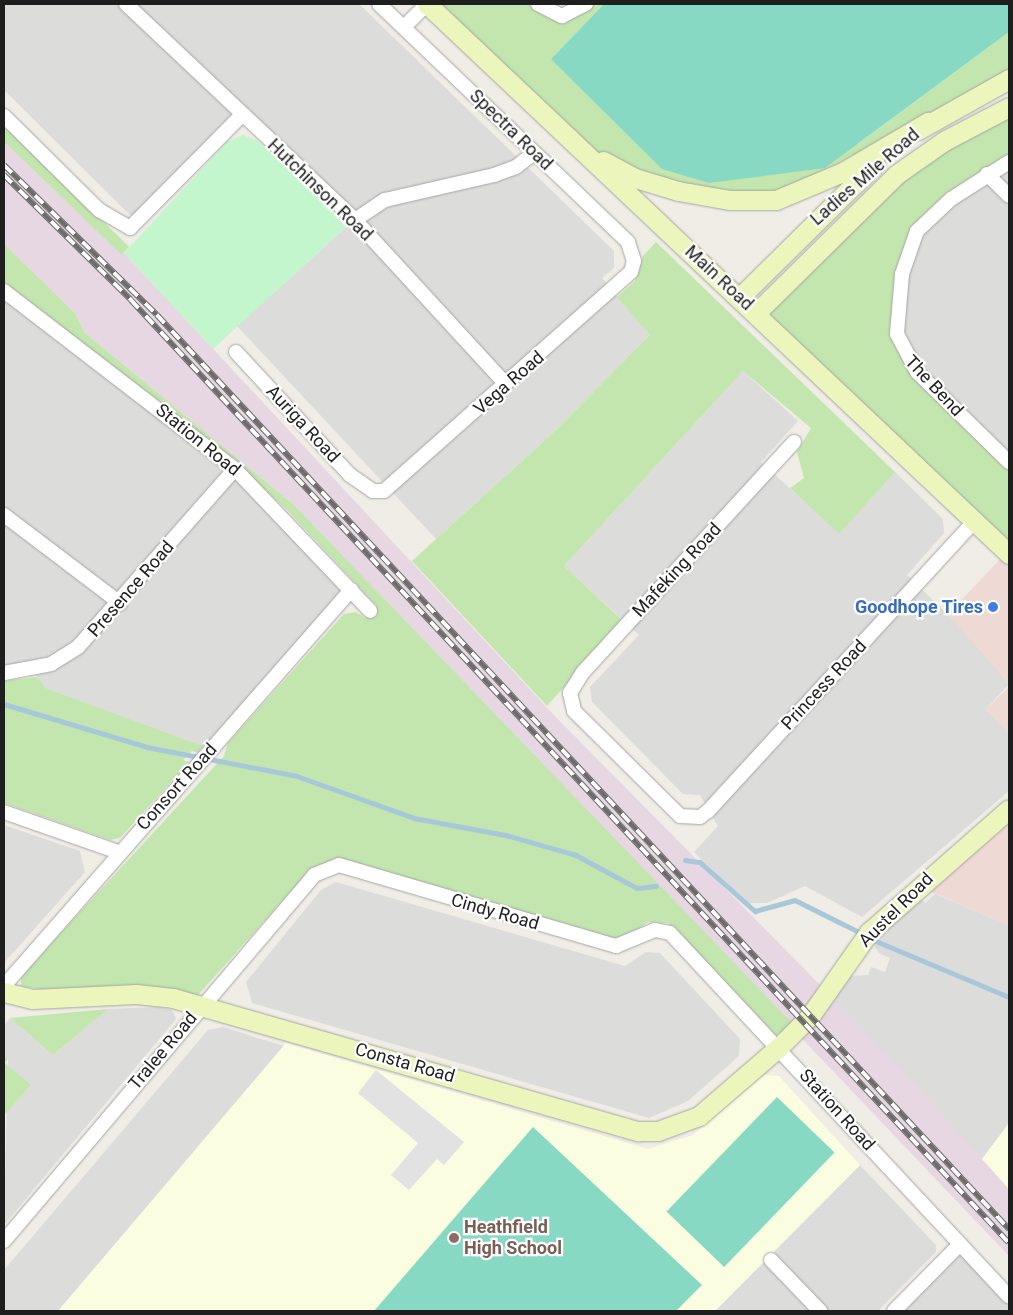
<!DOCTYPE html>
<html>
<head>
<meta charset="utf-8">
<style>
  body { margin:0 }
  #map { position:relative; width:1013px; height:1315px; overflow:hidden; background:#efede5; font-family:Roboto,sans-serif }
  div>[style] { position:absolute }
  [style*='--x'] { left:calc(var(--x)*1px); top:calc(var(--y)*1px); width:calc(var(--w)*1px); rotate:calc(var(--a)*1deg) }
  .residential>* { inset:0; background:#dcdcdb }
  .commercial>* { inset:0; background:#efd9d5 }
  .industrial>* { inset:0; background:#e7d7e2 }
  .education>* { inset:0; background:#fafde0 }
  .grass>* { inset:0; background:#c3e6ae; transform-origin:0 0 }
  .park>* { inset:0; background:#c4f6ce }
  .pitch>* { inset:0; background:#87d9c4; transform-origin:0 0 }
  .parking>* { inset:0; background:#e2e2e2 }
  .stream>* { height:4.5px; margin:-2.25px; padding:0 2.25px; transform-origin:2.25px; border-radius:2.25px; background:#a8c8da }
  .roads { filter:drop-shadow(0 0 1px #a5a5a5) drop-shadow(0 0 1px #a5a5a5) }
  .street>* { height:14px; margin:-7px; padding:0 7px; transform-origin:7px; border-radius:7px; background:#fff }
  .secondary>* { height:19px; margin:-9.5px; padding:0 9.5px; transform-origin:9.5px; border-radius:9.5px; background:#ecf6bc }
  .rail>* { height:5.5px; margin-top:-2.75px; transform-origin:0; background:repeating-linear-gradient(90deg,#fff 0 11px,#6c6c6c 0 22px); box-sizing:border-box; border-block:1px solid #6c6c6c }
  .dots>* { width:14px; height:14px; translate:-50% -50%; box-sizing:border-box; border:2px solid #fff; border-radius:50% }
  span { translate:-50% -50%; white-space:nowrap; text-align:center; line-height:1.15; -webkit-text-stroke:4.5px #fff; paint-order:stroke }
  .street-label { font-size:18px; color:#1e1e1e }
  .shop-label { font-size:18px; color:#366cbe; font-weight:700 }
  .right { translate:-100% -50%; text-align:right }
  .education-label { font-size:18px; color:#785e54; font-weight:700 }
  .left { translate:0 -50%; text-align:left }
  .frame { position:absolute; inset:0; border:5px solid #1e1e1e; pointer-events:none }
</style>
</head>
<body>
<div id="map">
  <div class="residential">
    <i style="clip-path:polygon(4px 4px,359px 4px,614px 251px,614px 268px,602px 278px,650px 335px,556px 430px,436px 539px,237px 326px,352px 222px,241px 117px,138px 223px,4px 90px)"></i>
    <i style="clip-path:polygon(1009px 162px,1009px 462px,907px 360px,898px 304px,917px 231px)"></i>
    <i style="clip-path:polygon(4px 291px,190px 431px,351px 590px,211px 749px,44px 688px,33px 670px,4px 673px)"></i>
    <i style="clip-path:polygon(743px 371px,798px 421px,761px 462px,839px 533px,895px 472px,943px 519px,944px 533px,907px 575px,966px 632px,1009px 684px,986px 709px,1009px 733px,1009px 791px,862px 917px,805px 886px,767px 903px,746px 903px,694px 852px,718px 826px,700px 795px,683px 794px,592px 702px,590px 687px,639px 635px,564px 566px)"></i>
    <i style="clip-path:polygon(4px 825px,80px 851px,85px 872px,4px 963px)"></i>
    <i style="clip-path:polygon(336px 882px,625px 966px,646px 952px,660px 953px,740px 1039px,739px 1056px,688px 1101px,649px 1118px,252px 1003px,246px 982px,321px 890px)"></i>
    <i style="clip-path:polygon(935px 894px,1009px 925px,1009px 1123px,982px 1159px,833px 1000px,849px 976px,868px 975px,871px 967px,885px 972px,890px 958px,879px 953px,873px 944px,921px 899px,925px 903px)"></i>
    <i style="clip-path:polygon(160px 1007px,172px 1010px,176px 1019px,4px 1225px,8px 1059px,4px 1056px,4px 1025px,10px 1018px,53px 1055px,108px 1009px)"></i>
    <i style="clip-path:polygon(223px 1027px,284px 1046px,58px 1311px,4px 1311px,4px 1270px,208px 1030px)"></i>
    <i style="clip-path:polygon(860px 1165px,936px 1245px,936px 1252px,878px 1311px,715px 1311px)"></i>
    <i style="clip-path:polygon(960px 1244px,1009px 1296px,1009px 1311px,894px 1311px)"></i>
  </div>
  <div class="commercial">
    <i style="clip-path:polygon(1007px 552px,1009px 554px,1009px 684px,948px 614px)"></i>
    <i style="clip-path:polygon(1009px 687px,1009px 733px,986px 709px)"></i>
    <i style="clip-path:polygon(1009px 822px,1009px 925px,927px 890px)"></i>
  </div>
  <div class="industrial">
    <i style="clip-path:polygon(4px 137px,124px 253px,550px 711px,897px 1063px,1009px 1189px,1009px 1256px,294px 505px,85px 333px,75px 313px,4px 244px)"></i>
  </div>
  <div class="education">
    <i style="clip-path:polygon(286px 1043px,648px 1149px,693px 1135px,764px 1075px,779px 1076px,860px 1165px,715px 1311px,58px 1311px)"></i>
    <i style="clip-path:polygon(1009px 1123px,1009px 1189px,982px 1159px)"></i>
  </div>
  <div class="grass">
    <i style="clip-path:polygon(428px 4px,538px 4px,549px 12px,604px 4px,551px 59px,858px 144px,1009px 32px,1009px 79px,759px 202px,614px 168px)"></i>
    <i style="clip-path:polygon(1009px 107px,1009px 162px,987px 174px,910px 243px,901px 347px,1009px 462px,1009px 552px,756px 313px,870px 197px)"></i>
    <i style="left:4px;top:126px;width:174px;height:11px;rotate:44deg"></i>
    <i style="clip-path:polygon(656px 242px,895px 472px,839px 534px,790px 488px,804px 478px,797px 452px,811px 428px,743px 371px,564px 566px,623px 621px,547px 706px,412px 561px,556px 430px,650px 335px,617px 297px,635px 281px,643px 256px)"></i>
    <i style="clip-path:polygon(4px 244px,75px 313px,85px 333px,294px 505px,793px 1024px,776px 1035px,668px 923px,648px 922px,626px 937px,613px 939px,338px 858px,311px 869px,198px 995px,48px 991px,21px 986px,21px 976px,224px 756px,228px 743px,344px 614px,356px 612px,365px 618px,377px 606px,287px 510px,221px 449px,4px 283px)"></i>
    <i style="clip-path:polygon(37px 677px,45px 688px,203px 746px,198px 753px,192px 751px,183px 760px,189px 762px,120px 838px,110px 840px,4px 803px,4px 681px)"></i>
    <i style="clip-path:polygon(108px 1009px,53px 1055px,10px 1018px)"></i>
    <i style="clip-path:polygon(4px 1056px,8px 1059px,5px 1063px,31px 1085px,5px 1114px)"></i>
  </div>
  <div class="park">
    <i style="clip-path:polygon(243px 135px,258px 141px,347px 226px,213px 349px,124px 253px,227px 142px)"></i>
  </div>
  <div class="pitch">
    <i style="clip-path:polygon(604px 4px,1009px 4px,1009px 32px,825px 168px,709px 183px,662px 169px,551px 59px)"></i>
    <i style="left:777px;top:1097px;width:80px;height:159px;rotate:44deg"></i>
    <i style="clip-path:polygon(533px 1127px,702px 1285px,676px 1311px,374px 1311px)"></i>
  </div>
  <div class="parking">
    <i style="clip-path:polygon(376px 1070px,464px 1142px,444px 1165px,437px 1159px,409px 1190px,391px 1175px,418px 1143px,358px 1093px)"></i>
  </div>
  <div class="stream">
    <i style="--x:4;--y:704;--w:149;--a:16.7"></i>
    <i style="--x:147;--y:747;--w:153;--a:10.9"></i>
    <i style="--x:297;--y:776;--w:124;--a:19.7"></i>
    <i style="--x:414;--y:818;--w:94;--a:10.5"></i>
    <i style="--x:506;--y:835;--w:73;--a:15.9"></i>
    <i style="--x:576;--y:855;--w:69;--a:28.4"></i>
    <i style="--x:637;--y:888;--w:19;--a:-6"></i>
    <i style="--x:685;--y:860;--w:15;--a:8"></i>
    <i style="--x:700;--y:862;--w:74;--a:41.7"></i>
    <i style="--x:755;--y:911;--w:41;--a:-15.4"></i>
    <i style="--x:795;--y:900;--w:69;--a:26.6"></i>
    <i style="--x:876;--y:941;--w:144;--a:22.8"></i>
  </div>
  <div class="roads">
    <div class="street">
      <i style="--x:126;--y:4;--w:315;--a:43.3"></i>
      <i style="--x:355;--y:220;--w:223;--a:47.4"></i>
      <i style="--x:538;--y:4;--w:27;--a:27"></i>
      <i style="--x:562;--y:16;--w:27;--a:-27"></i>
      <i style="--x:404;--y:27;--w:33;--a:-45"></i>
      <i style="--x:4;--y:116;--w:134;--a:44.7"></i>
      <i style="--x:99;--y:210;--w:36;--a:30"></i>
      <i style="--x:130;--y:228;--w:159;--a:-45.3"></i>
      <i style="--x:1009;--y:162;--w:69;--a:147.5"></i>
      <i style="--x:951;--y:199;--w:47;--a:136.7"></i>
      <i style="--x:917;--y:231;--w:46;--a:109.2"></i>
      <i style="--x:902;--y:274;--w:60;--a:94.8"></i>
      <i style="--x:897;--y:334;--w:43;--a:62.2"></i>
      <i style="--x:917;--y:372;--w:129;--a:44.4"></i>
      <i style="--x:987;--y:174;--w:31;--a:45"></i>
      <i style="--x:355;--y:220;--w:36;--a:-34"></i>
      <i style="--x:385;--y:200;--w:112;--a:-12.9"></i>
      <i style="--x:494;--y:175;--w:23;--a:-20"></i>
      <i style="--x:516;--y:167;--w:23;--a:-38"></i>
      <i style="--x:4;--y:291;--w:292;--a:37.6"></i>
      <i style="--x:235;--y:469;--w:196;--a:46.4"></i>
      <i style="--x:236;--y:352;--w:168;--a:47.2"></i>
      <i style="--x:350;--y:475;--w:28;--a:35"></i>
      <i style="--x:373;--y:491;--w:11;--a:0"></i>
      <i style="--x:384;--y:491;--w:330;--a:-41.6"></i>
      <i style="--x:631;--y:272;--w:11;--a:-75"></i>
      <i style="--x:634;--y:261;--w:20;--a:-108"></i>
      <i style="--x:628;--y:242;--w:344;--a:-136.3"></i>
      <i style="--x:794;--y:442;--w:312;--a:132.5"></i>
      <i style="--x:583;--y:672;--w:25;--a:122"></i>
      <i style="--x:570;--y:693;--w:18;--a:77"></i>
      <i style="--x:574;--y:711;--w:149;--a:44.7"></i>
      <i style="--x:680;--y:816;--w:20;--a:3"></i>
      <i style="--x:700;--y:817;--w:10;--a:-37"></i>
      <i style="--x:708;--y:811;--w:393;--a:-47.4"></i>
      <i style="--x:4;--y:515;--w:146;--a:37.2"></i>
      <i style="--x:4;--y:673;--w:48;--a:-10.8"></i>
      <i style="--x:51;--y:664;--w:32;--a:-32"></i>
      <i style="--x:78;--y:647;--w:237;--a:-48.6"></i>
      <i style="--x:4;--y:812;--w:121;--a:19.3"></i>
      <i style="--x:4;--y:986;--w:527;--a:-48.77"></i>
      <i style="--x:4;--y:1241;--w:480;--a:-49.7"></i>
      <i style="--x:314;--y:875;--w:27;--a:-22"></i>
      <i style="--x:339;--y:865;--w:289;--a:16.3"></i>
      <i style="--x:616;--y:946;--w:42;--a:-22.3"></i>
      <i style="--x:655;--y:930;--w:15;--a:11"></i>
      <i style="--x:670;--y:933;--w:497;--a:47"></i>
      <i style="--x:771;--y:1260;--w:71;--a:46.1"></i>
      <i style="--x:894;--y:1311;--w:94;--a:-45.4"></i>
    </div>
    <div class="secondary">
      <i style="--x:427;--y:4;--w:801;--a:43.38"></i>
      <i style="--x:918;--y:130;--w:104;--a:-29.3"></i>
      <i style="--x:603;--y:161;--w:36;--a:28"></i>
      <i style="--x:635;--y:178;--w:45;--a:16.8"></i>
      <i style="--x:678;--y:191;--w:53;--a:9.8"></i>
      <i style="--x:730;--y:200;--w:46;--a:0"></i>
      <i style="--x:776;--y:200;--w:73;--a:-22.7"></i>
      <i style="--x:843;--y:172;--w:99;--a:-30.5"></i>
      <i style="--x:739;--y:298;--w:191;--a:-44.6"></i>
      <i style="--x:756;--y:313;--w:198;--a:-44.6"></i>
      <i style="--x:897;--y:174;--w:57;--a:-35.1"></i>
      <i style="--x:944;--y:141;--w:73;--a:-27.6"></i>
      <i style="--x:4;--y:992;--w:29;--a:14"></i>
      <i style="--x:32;--y:999;--w:104;--a:-2.8"></i>
      <i style="--x:136;--y:994;--w:37;--a:6"></i>
      <i style="--x:173;--y:998;--w:484;--a:16"></i>
      <i style="--x:638;--y:1131;--w:20;--a:0"></i>
      <i style="--x:658;--y:1131;--w:44;--a:-20.1"></i>
      <i style="--x:699;--y:1116;--w:106;--a:-40.8"></i>
      <i style="--x:779;--y:1047;--w:44;--a:-45"></i>
      <i style="--x:810;--y:1016;--w:103;--a:-54.9"></i>
      <i style="--x:869;--y:932;--w:186;--a:-41.3"></i>
    </div>
  </div>
  <div class="rail">
    <i style="--x:4;--y:165;--w:214;--a:44.4"></i>
    <i style="--x:157;--y:315;--w:1250;--a:47.01"></i>
    <i style="--x:4;--y:175;--w:178;--a:44.5"></i>
    <i style="--x:131;--y:300;--w:1288;--a:47.04"></i>
  </div>
  <div class="dots">
    <i style="left:993px;top:607px;background:#3f7fe0"></i>
    <i style="left:454px;top:1238px;background:#8d6e63"></i>
  </div>
  <div class="street-label">
    <span style="left:511px;top:130px;rotate:44deg">Spectra Road</span>
    <span style="left:865px;top:177px;rotate:-41deg">Ladies Mile Road</span>
    <span style="left:320px;top:190px;rotate:44deg">Hutchinson Road</span>
    <span style="left:719px;top:278px;rotate:43deg">Main Road</span>
    <span style="left:509px;top:383px;rotate:-41deg">Vega Road</span>
    <span style="left:934px;top:386px;rotate:47deg">The Bend</span>
    <span style="left:303px;top:424px;rotate:47deg">Auriga Road</span>
    <span style="left:198px;top:440px;rotate:39deg">Station Road</span>
    <span style="left:677px;top:570px;rotate:-47deg">Mafeking Road</span>
    <span style="left:131px;top:589px;rotate:-49deg">Presence Road</span>
    <span style="left:824px;top:685px;rotate:-47deg">Princess Road</span>
    <span style="left:177px;top:787px;rotate:-48deg">Consort Road</span>
    <span style="left:896px;top:910px;rotate:-45deg">Austel Road</span>
    <span style="left:495px;top:912px;rotate:16deg">Cindy Road</span>
    <span style="left:163px;top:1051px;rotate:-50deg">Tralee Road</span>
    <span style="left:405px;top:1063px;rotate:16deg">Consta Road</span>
    <span style="left:837px;top:1110px;rotate:48deg">Station Road</span>
  </div>
  <div class="shop-label">
    <span class="right" style="left:983px;top:607px">Goodhope Tires</span>
  </div>
  <div class="education-label">
    <span class="left" style="left:464px;top:1238px">Heathfield<br>High School</span>
  </div>
  <div class="frame"></div>
</div>
</body>
</html>
